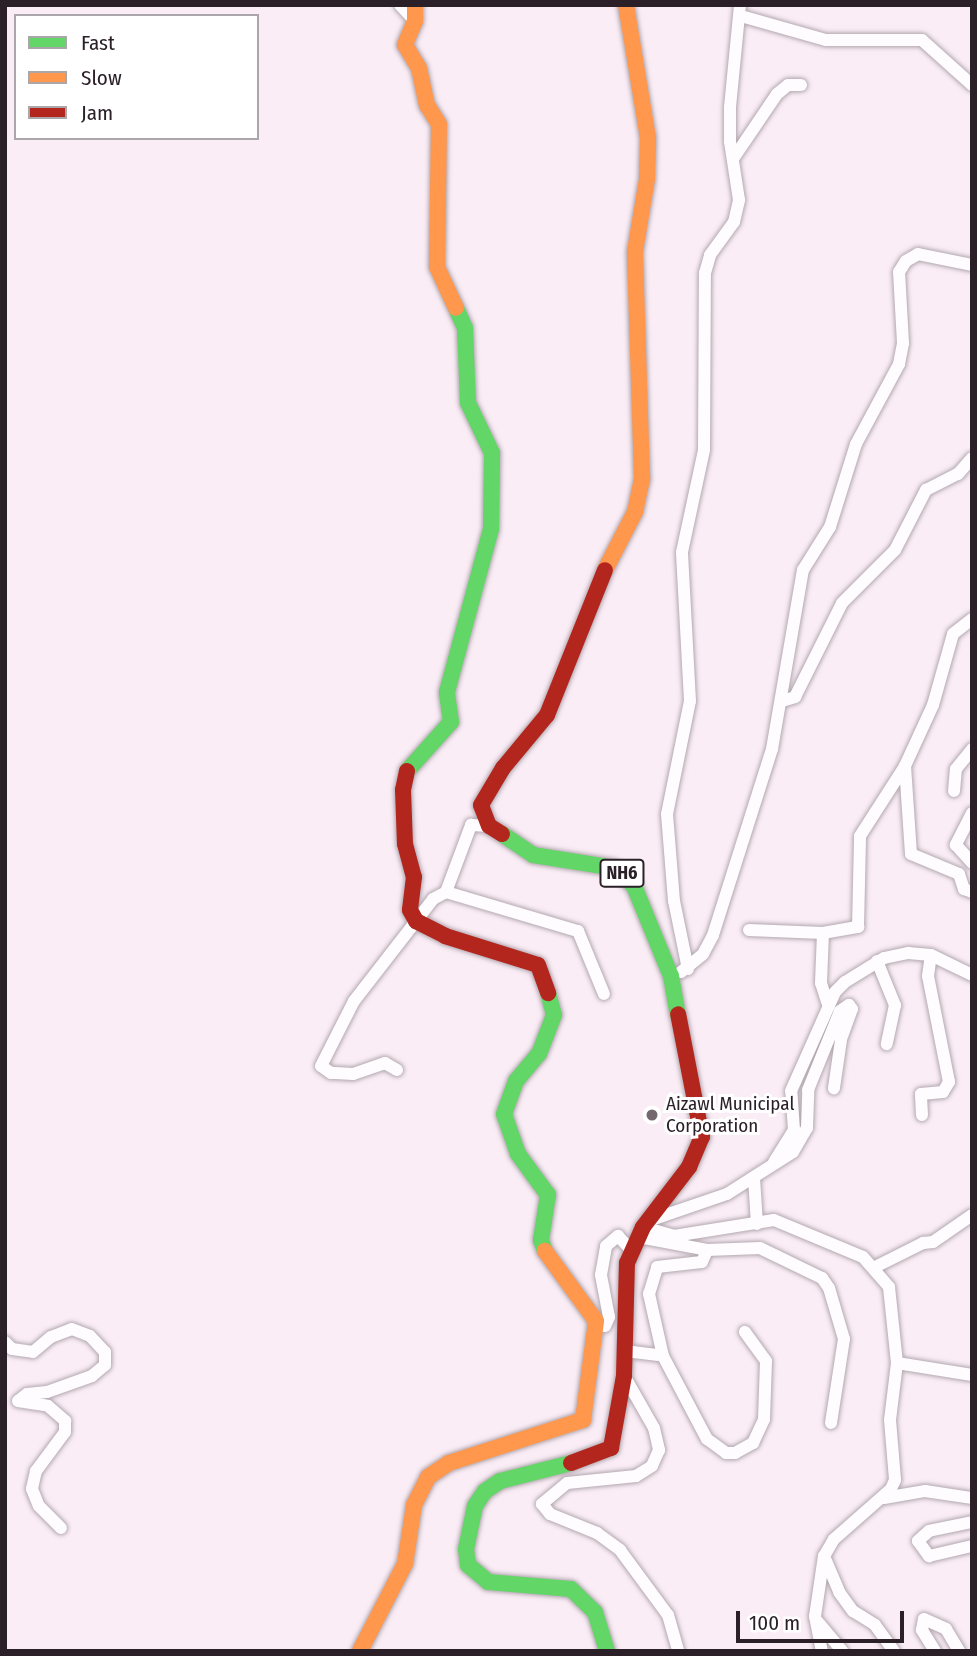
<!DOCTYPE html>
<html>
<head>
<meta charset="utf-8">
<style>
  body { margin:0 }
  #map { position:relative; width:977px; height:1656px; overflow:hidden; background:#faedf6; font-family:"Fira Sans Condensed",sans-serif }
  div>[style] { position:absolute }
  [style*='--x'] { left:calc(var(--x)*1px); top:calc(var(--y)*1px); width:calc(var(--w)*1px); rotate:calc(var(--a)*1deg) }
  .roads { filter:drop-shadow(0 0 2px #b3a8b0) drop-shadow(0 0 2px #b3a8b0) }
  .street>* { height:12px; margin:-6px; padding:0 6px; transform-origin:6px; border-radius:6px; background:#fefcfe }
  .fast>* { height:16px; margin:-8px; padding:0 8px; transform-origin:8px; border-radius:8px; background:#63d668 }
  .slow>* { height:16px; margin:-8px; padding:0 8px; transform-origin:8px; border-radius:8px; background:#ff974d }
  .jam>* { height:16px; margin:-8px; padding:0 8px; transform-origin:8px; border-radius:8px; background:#b3261e }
  .dots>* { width:19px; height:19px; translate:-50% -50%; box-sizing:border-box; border:4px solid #fff; border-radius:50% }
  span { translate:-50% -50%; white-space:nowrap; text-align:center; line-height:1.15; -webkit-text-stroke:6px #fff; paint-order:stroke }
  .shield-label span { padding:2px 5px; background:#fff; border:2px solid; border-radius:5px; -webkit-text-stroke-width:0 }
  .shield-label { font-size:18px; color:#2b2028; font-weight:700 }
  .poi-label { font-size:19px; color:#2b2028 }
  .left { translate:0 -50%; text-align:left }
  .frame { position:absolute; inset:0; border:7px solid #2b2028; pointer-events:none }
  .legend { position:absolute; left:14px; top:14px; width:245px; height:126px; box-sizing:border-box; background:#fff; border:2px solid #aaa6a9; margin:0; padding:9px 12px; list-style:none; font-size:21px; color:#2b2028 }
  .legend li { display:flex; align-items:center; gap:14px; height:35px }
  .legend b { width:35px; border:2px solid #aaa6a9 }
  .scale { position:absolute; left:736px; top:1611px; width:168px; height:32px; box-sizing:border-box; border:4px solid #2b2028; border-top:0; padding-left:9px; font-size:21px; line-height:24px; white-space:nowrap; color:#2b2028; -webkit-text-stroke:5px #fff; paint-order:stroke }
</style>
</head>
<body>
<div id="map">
  <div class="roads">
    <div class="street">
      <i style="--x:400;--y:5;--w:22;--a:47"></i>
      <i style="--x:741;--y:16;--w:88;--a:15.8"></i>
      <i style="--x:826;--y:40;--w:96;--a:0"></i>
      <i style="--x:922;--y:40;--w:67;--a:42"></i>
      <i style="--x:733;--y:159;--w:78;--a:-55.9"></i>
      <i style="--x:777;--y:94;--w:14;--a:-39"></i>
      <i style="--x:788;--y:85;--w:13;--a:0"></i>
      <i style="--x:972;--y:619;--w:24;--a:142"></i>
      <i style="--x:953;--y:634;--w:74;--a:105.7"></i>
      <i style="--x:933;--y:705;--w:67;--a:114.7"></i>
      <i style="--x:905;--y:766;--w:88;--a:86.1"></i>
      <i style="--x:911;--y:854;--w:52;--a:22.6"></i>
      <i style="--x:959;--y:874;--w:16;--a:72"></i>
      <i style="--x:964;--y:889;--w:9;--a:21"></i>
      <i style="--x:782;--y:701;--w:14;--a:-17"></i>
      <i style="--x:795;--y:697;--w:105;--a:-63.4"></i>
      <i style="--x:842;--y:603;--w:75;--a:-45"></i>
      <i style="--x:895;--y:550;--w:68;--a:-62.7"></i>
      <i style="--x:926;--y:490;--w:36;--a:-27"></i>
      <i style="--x:958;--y:474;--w:21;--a:-49"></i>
      <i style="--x:954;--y:791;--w:22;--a:-85"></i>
      <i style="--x:956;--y:769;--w:26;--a:-51"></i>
      <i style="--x:972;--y:813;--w:36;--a:117"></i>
      <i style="--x:956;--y:845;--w:24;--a:48"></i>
      <i style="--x:446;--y:892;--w:72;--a:-69.5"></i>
      <i style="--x:471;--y:825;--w:18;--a:3"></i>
      <i style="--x:749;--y:930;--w:74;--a:2.3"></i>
      <i style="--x:823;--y:933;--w:36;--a:-10"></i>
      <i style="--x:858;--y:927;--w:91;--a:-88.7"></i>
      <i style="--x:860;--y:836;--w:83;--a:-57.3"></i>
      <i style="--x:823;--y:933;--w:50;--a:92.3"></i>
      <i style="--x:821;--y:983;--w:25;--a:72"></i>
      <i style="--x:877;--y:961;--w:48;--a:67.8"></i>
      <i style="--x:895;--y:1005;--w:40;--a:102"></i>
      <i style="--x:688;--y:969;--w:69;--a:-101.6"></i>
      <i style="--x:674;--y:901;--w:87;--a:-94.6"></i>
      <i style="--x:667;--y:814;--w:115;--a:-78.5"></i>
      <i style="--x:690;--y:701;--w:149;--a:-93.1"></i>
      <i style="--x:682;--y:552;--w:104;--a:-77.8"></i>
      <i style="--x:704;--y:450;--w:177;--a:-89.7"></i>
      <i style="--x:705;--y:273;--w:19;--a:-74"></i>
      <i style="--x:710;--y:255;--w:41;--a:-54"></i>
      <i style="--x:734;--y:222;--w:23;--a:-77"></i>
      <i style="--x:739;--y:200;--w:59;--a:-98.8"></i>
      <i style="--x:730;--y:142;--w:35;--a:-90"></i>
      <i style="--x:730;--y:107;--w:102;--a:-84.4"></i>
      <i style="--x:681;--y:972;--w:28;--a:-39"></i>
      <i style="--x:703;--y:954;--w:21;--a:-62"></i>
      <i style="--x:713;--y:935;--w:195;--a:-72.4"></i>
      <i style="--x:772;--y:749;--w:182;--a:-80.2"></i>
      <i style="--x:803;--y:570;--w:51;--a:-57.9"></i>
      <i style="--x:830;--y:527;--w:87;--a:-72.6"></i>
      <i style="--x:856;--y:444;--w:91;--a:-61.7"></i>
      <i style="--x:899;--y:364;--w:21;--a:-79"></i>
      <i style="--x:903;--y:343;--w:71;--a:-93.2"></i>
      <i style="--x:899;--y:272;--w:13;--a:-58"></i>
      <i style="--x:906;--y:261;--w:14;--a:-30"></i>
      <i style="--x:918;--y:254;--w:55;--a:11.5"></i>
      <i style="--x:397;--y:1070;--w:14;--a:-150"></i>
      <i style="--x:385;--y:1063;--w:34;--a:161"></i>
      <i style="--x:353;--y:1074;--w:22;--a:-177"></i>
      <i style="--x:331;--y:1073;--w:12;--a:-145"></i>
      <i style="--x:321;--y:1066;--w:73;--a:-63.1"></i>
      <i style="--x:354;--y:1001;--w:129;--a:-52.2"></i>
      <i style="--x:433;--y:899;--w:15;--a:-28"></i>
      <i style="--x:446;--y:892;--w:138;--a:16.5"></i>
      <i style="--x:578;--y:931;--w:68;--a:67.6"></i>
      <i style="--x:922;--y:1115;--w:21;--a:-93"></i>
      <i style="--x:921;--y:1094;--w:22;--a:-5"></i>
      <i style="--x:943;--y:1092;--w:12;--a:-59"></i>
      <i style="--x:949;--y:1082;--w:108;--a:-101.2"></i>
      <i style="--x:928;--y:976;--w:21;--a:-82"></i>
      <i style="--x:774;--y:1162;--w:38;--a:-58"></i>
      <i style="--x:794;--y:1130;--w:39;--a:-94"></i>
      <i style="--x:791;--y:1091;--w:108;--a:-66"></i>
      <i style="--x:835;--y:992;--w:14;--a:-45"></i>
      <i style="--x:845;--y:982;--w:46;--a:-31.6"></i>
      <i style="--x:884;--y:958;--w:25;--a:-12"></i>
      <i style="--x:908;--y:953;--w:23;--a:5"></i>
      <i style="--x:931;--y:955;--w:46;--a:26"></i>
      <i style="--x:754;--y:1178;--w:46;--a:86.3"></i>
      <i style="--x:648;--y:1221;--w:83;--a:-18.9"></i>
      <i style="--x:727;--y:1194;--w:78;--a:-32.5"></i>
      <i style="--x:793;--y:1152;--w:28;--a:-60"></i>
      <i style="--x:807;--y:1128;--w:38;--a:-88"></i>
      <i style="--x:808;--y:1090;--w:85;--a:-67.9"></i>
      <i style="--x:840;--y:1011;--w:11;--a:-34"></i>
      <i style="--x:849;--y:1005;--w:5;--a:53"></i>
      <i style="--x:852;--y:1009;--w:33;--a:110"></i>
      <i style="--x:841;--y:1040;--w:49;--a:98.3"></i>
      <i style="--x:643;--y:1227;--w:32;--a:16"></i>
      <i style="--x:674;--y:1236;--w:101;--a:-9.1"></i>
      <i style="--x:774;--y:1220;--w:96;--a:22.6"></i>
      <i style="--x:863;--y:1257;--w:40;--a:49"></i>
      <i style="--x:889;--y:1287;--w:76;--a:84"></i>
      <i style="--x:897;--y:1363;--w:57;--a:97"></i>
      <i style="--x:890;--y:1420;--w:60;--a:85.2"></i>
      <i style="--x:895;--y:1480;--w:10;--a:114"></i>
      <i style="--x:891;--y:1489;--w:76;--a:138.7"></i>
      <i style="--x:834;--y:1539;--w:20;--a:120"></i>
      <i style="--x:824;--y:1556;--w:61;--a:98.5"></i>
      <i style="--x:815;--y:1616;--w:36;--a:79"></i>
      <i style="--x:639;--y:1237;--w:69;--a:10.8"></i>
      <i style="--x:707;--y:1250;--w:53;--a:-2.2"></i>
      <i style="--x:760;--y:1248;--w:69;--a:25.8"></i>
      <i style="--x:822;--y:1278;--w:12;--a:55"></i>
      <i style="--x:829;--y:1288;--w:53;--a:73.6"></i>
      <i style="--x:844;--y:1339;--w:85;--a:98.8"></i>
      <i style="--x:875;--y:1267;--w:54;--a:-26.6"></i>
      <i style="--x:923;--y:1243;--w:10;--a:-6"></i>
      <i style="--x:933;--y:1242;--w:47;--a:-34.7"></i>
      <i style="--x:596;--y:1321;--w:10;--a:29"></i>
      <i style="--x:605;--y:1326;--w:10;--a:-66"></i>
      <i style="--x:609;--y:1317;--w:43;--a:-100.8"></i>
      <i style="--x:601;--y:1275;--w:29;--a:-80"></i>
      <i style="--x:606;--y:1246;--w:16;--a:-40"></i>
      <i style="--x:618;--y:1236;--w:21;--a:47"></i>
      <i style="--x:5;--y:1342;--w:10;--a:45"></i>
      <i style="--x:12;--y:1349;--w:21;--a:8"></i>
      <i style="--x:33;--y:1352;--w:23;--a:-40"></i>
      <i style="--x:51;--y:1337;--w:22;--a:-21"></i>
      <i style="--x:72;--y:1329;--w:19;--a:21"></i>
      <i style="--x:90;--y:1336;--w:22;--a:47"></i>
      <i style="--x:105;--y:1352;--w:13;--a:90"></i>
      <i style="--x:105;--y:1365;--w:17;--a:140"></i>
      <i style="--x:92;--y:1376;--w:48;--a:160.4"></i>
      <i style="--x:47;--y:1392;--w:20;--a:174"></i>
      <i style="--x:27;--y:1394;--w:11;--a:142"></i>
      <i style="--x:18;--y:1401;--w:30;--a:9"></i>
      <i style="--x:48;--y:1406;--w:23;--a:41"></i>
      <i style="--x:65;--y:1421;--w:11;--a:90"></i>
      <i style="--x:65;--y:1432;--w:49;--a:126.6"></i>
      <i style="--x:36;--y:1471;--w:18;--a:103"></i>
      <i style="--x:32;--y:1489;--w:18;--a:68"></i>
      <i style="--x:39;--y:1506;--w:31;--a:45"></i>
      <i style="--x:625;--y:1351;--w:38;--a:7"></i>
      <i style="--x:663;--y:1356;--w:94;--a:62.1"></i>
      <i style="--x:707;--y:1439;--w:24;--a:36"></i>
      <i style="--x:726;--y:1453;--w:9;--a:0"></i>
      <i style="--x:735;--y:1453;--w:21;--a:-29"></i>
      <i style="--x:753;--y:1443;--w:26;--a:-65"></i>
      <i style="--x:764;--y:1419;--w:58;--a:-88"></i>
      <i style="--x:766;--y:1361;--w:36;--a:-126"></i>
      <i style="--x:663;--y:1356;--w:64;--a:-102.7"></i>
      <i style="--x:649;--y:1294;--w:28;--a:-73"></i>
      <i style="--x:657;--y:1267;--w:45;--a:-6.3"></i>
      <i style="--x:702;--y:1262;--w:13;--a:-67"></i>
      <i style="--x:897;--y:1363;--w:76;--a:9.1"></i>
      <i style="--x:626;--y:1379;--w:56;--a:60.3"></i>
      <i style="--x:654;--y:1428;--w:23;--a:77"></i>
      <i style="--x:659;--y:1450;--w:17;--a:114"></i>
      <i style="--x:652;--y:1466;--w:19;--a:148"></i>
      <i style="--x:636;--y:1476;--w:69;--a:174.2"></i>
      <i style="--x:567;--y:1483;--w:33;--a:140"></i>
      <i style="--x:542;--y:1504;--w:13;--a:51"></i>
      <i style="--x:550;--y:1514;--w:51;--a:22"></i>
      <i style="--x:597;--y:1533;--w:29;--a:36"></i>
      <i style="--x:620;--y:1550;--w:81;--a:53.6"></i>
      <i style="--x:668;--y:1615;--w:37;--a:74"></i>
      <i style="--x:884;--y:1498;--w:42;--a:-9.7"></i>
      <i style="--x:925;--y:1491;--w:48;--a:8.5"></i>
      <i style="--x:972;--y:1522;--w:44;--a:168.2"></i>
      <i style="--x:929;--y:1531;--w:15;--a:138"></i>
      <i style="--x:918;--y:1541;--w:19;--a:54"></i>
      <i style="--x:929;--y:1556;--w:44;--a:-13.1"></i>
      <i style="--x:824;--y:1556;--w:39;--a:67"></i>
      <i style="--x:839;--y:1592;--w:24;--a:54"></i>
      <i style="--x:853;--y:1611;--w:26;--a:32"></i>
      <i style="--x:875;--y:1625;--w:32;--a:54"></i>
      <i style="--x:818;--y:1622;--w:38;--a:50"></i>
      <i style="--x:935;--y:1651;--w:25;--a:-122"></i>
      <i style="--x:922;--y:1630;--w:11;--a:-80"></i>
      <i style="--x:924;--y:1619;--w:24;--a:24"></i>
      <i style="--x:946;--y:1629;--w:26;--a:59"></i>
    </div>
    <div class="fast">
      <i style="--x:407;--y:771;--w:66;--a:-48.1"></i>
      <i style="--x:451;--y:722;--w:30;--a:-98"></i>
      <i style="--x:447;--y:692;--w:169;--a:-74.9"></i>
      <i style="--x:491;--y:529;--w:76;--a:-89.2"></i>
      <i style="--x:492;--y:453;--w:55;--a:-115.6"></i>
      <i style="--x:468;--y:403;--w:75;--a:-92.3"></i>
      <i style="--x:465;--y:328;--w:22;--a:-114"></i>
      <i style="--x:502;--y:834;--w:37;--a:34"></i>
      <i style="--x:533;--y:855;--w:82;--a:9.1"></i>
      <i style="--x:614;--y:868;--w:27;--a:42"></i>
      <i style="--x:634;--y:886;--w:97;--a:67.7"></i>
      <i style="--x:671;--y:976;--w:39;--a:80"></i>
      <i style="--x:545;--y:1251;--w:12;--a:-110"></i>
      <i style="--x:541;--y:1240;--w:46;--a:-81.2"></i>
      <i style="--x:548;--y:1195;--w:51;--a:-126.2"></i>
      <i style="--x:518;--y:1154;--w:42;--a:-109.3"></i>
      <i style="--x:504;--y:1114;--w:35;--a:-70"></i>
      <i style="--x:516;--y:1081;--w:35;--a:-50"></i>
      <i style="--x:539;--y:1054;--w:42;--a:-69"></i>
      <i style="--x:554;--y:1015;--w:23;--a:-105"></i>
      <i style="--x:571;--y:1463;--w:73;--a:165.8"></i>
      <i style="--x:500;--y:1481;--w:18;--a:146"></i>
      <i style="--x:485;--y:1491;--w:18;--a:124"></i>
      <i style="--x:475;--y:1506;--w:44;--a:101.8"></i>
      <i style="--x:466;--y:1549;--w:16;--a:83"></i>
      <i style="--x:468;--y:1565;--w:26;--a:40"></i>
      <i style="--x:488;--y:1582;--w:83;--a:4.8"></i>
      <i style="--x:571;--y:1589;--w:33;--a:44"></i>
      <i style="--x:595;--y:1612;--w:41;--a:72.9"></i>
    </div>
    <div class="slow">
      <i style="--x:415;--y:5;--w:16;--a:90"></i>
      <i style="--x:415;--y:21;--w:26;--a:113"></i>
      <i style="--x:405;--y:45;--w:27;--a:59"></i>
      <i style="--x:419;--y:68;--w:38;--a:78"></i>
      <i style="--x:427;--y:105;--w:22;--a:58"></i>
      <i style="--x:439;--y:124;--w:143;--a:90.8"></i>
      <i style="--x:437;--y:267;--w:45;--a:65.1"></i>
      <i style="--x:605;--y:570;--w:65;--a:-62.7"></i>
      <i style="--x:635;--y:512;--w:35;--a:-78"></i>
      <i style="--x:642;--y:478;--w:227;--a:-91.8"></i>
      <i style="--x:635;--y:251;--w:73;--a:-80.5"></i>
      <i style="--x:647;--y:179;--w:41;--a:-88.6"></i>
      <i style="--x:648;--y:138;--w:135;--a:-99.4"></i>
      <i style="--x:360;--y:1651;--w:98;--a:-62.7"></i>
      <i style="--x:405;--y:1564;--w:60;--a:-81.3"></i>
      <i style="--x:414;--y:1505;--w:31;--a:-63"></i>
      <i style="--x:428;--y:1477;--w:25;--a:-34"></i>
      <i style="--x:449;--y:1463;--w:141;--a:-17.8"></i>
      <i style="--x:583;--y:1420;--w:100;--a:-82.5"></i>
      <i style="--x:596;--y:1321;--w:87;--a:-126.1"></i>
    </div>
    <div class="jam">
      <i style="--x:407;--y:771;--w:19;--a:102"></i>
      <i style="--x:403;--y:790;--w:54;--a:87.9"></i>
      <i style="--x:405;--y:844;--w:34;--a:75"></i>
      <i style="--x:414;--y:877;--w:33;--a:97"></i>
      <i style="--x:410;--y:910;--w:13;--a:61"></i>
      <i style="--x:416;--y:921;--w:33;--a:27"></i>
      <i style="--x:445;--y:936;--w:97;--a:17.3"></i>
      <i style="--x:538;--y:965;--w:30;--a:70"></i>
      <i style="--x:502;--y:834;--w:15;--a:-148"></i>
      <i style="--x:489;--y:826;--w:22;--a:-111"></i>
      <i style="--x:481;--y:805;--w:43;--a:-59.3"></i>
      <i style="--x:503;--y:768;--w:69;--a:-50.3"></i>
      <i style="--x:547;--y:715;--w:156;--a:-68.2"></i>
      <i style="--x:571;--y:1463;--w:43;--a:-20.6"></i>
      <i style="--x:611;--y:1448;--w:73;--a:-79.8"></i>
      <i style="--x:624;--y:1376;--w:113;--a:-88.5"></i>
      <i style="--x:627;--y:1263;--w:39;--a:-66"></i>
      <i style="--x:643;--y:1227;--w:76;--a:-52.5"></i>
      <i style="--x:689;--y:1167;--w:33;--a:-67"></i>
      <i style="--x:702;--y:1137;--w:125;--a:-101"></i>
    </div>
  </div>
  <div class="dots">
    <i style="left:652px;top:1115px;background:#736870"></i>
  </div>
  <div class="shield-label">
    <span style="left:622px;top:873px">NH6</span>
  </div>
  <div class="poi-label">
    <span class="left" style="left:666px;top:1115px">Aizawl Municipal<br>Corporation</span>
  </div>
  <div class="frame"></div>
  <ul class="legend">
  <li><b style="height:9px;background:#63d668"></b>Fast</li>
  <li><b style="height:9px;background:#ff974d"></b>Slow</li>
  <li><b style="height:9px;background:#b3261e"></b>Jam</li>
  </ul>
  <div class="scale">100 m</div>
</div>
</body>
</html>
